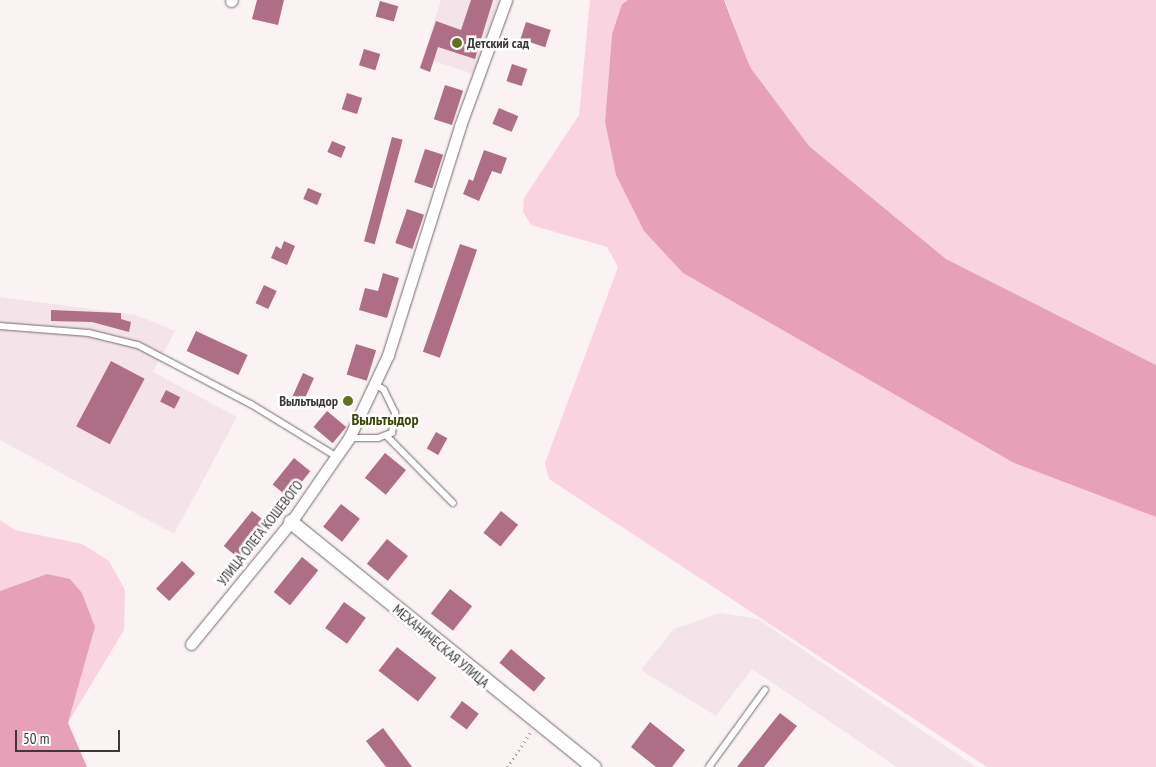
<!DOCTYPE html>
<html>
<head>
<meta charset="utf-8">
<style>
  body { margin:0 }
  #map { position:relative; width:1156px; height:767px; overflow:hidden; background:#fbf2f4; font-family:"PT Sans Narrow",sans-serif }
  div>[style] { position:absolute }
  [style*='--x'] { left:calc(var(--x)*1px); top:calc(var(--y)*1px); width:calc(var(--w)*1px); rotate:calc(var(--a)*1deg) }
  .built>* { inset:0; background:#f4e3e8 }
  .green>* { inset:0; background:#f9d4e0 }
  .water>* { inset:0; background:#e6a1b9 }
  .building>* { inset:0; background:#ae6e85; transform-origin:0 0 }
  .path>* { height:2.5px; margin-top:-1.25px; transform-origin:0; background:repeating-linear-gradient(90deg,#a69fa1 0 1px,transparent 0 5px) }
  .roads { filter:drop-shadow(0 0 1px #726a6d) drop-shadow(0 0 1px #726a6d) }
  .service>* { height:5.5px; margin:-2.75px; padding:0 2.75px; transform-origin:2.75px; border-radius:2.75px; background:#fff }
  .minor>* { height:11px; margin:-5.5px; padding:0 5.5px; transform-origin:5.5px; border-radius:5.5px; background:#fff }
  .tertiary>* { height:14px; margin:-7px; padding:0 7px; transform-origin:7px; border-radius:7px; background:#fff }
  .dots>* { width:14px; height:14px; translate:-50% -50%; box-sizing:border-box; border:2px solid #fff; border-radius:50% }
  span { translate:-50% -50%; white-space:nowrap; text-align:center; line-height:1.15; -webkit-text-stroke:5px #fff; paint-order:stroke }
  .poi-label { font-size:14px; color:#3c383a; font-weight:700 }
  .left { translate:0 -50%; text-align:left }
  .right { translate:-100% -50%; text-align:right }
  .street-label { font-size:14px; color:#3c383a }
  .quarter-label { font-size:16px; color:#3d460b; font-weight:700 }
  .scale { position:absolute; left:15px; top:730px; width:105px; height:22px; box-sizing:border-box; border:2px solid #3c383a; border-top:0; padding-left:6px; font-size:15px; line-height:18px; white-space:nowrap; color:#3c383a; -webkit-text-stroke:4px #fff; paint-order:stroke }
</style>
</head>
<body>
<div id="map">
  <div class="built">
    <i style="clip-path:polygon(441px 0,499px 0,476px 75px,434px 61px,430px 72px,419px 69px)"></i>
    <i style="clip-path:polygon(0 297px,136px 315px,175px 331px,153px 372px,237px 417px,174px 534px,0 440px)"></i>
    <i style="clip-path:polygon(720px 613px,758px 619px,976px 767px,897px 767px,752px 669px,716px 716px,641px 670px,674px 629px)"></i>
  </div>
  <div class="green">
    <i style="clip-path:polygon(590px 0,628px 0,622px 4px,612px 34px,605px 122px,616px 175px,683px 273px,1014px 463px,1156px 517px,1156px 767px,987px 767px,549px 479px,545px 463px,618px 267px,607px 247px,531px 225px,523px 212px,524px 198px,579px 115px)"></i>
    <i style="clip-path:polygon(725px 0,1156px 0,1156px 365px,946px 259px,809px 146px,750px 67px)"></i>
    <i style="clip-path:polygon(0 520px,15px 530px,82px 544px,109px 561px,125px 590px,124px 630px,68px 723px,95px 627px,82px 593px,47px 574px,0 591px)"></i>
  </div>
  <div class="water">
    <i style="clip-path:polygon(628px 0,724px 0,750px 67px,809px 146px,946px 259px,1156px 365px,1156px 517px,1014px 463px,683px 273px,644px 231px,616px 175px,605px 122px,612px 34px,622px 4px)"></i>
    <i style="clip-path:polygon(47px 574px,70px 579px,82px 593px,95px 627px,68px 723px,87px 767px,0 767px,0 591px)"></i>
  </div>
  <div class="building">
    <i style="clip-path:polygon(257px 0,284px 0,278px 25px,252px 19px)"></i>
    <i style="clip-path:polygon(471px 0,493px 0,475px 59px,438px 47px,430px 72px,420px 68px,436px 21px,461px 30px)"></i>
    <i style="left:380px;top:1px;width:19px;height:16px;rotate:16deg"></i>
    <i style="left:526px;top:22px;width:26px;height:18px;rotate:18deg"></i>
    <i style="left:364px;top:49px;width:17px;height:17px;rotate:17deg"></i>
    <i style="left:512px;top:64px;width:16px;height:18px;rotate:18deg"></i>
    <i style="left:445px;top:85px;width:19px;height:36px;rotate:18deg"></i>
    <i style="left:347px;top:93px;width:16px;height:17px;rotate:18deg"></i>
    <i style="left:499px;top:108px;width:21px;height:17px;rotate:23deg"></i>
    <i style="left:392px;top:137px;width:11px;height:108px;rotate:15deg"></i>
    <i style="left:332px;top:141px;width:15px;height:12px;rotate:23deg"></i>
    <i style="left:425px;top:149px;width:19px;height:35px;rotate:18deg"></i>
    <i style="clip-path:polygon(484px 150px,507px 158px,501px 174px,492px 171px,479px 201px,463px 194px,469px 179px,473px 181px)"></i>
    <i style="left:308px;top:188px;width:15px;height:12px;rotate:23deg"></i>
    <i style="left:407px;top:209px;width:18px;height:36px;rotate:19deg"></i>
    <i style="clip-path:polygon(284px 241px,295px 246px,287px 265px,271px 258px,276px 246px,281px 249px)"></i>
    <i style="left:460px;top:244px;width:18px;height:114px;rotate:19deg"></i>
    <i style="clip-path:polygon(383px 273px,399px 278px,387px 318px,359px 310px,365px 288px,378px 291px)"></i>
    <i style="left:264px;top:285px;width:14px;height:20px;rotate:25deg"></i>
    <i style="clip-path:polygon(51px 310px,121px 313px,121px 319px,131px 322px,129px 332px,92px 322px,51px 321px)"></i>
    <i style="left:196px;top:331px;width:57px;height:22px;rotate:25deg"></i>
    <i style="left:356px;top:344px;width:21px;height:32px;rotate:17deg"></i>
    <i style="left:111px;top:361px;width:38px;height:74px;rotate:28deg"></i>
    <i style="left:303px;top:373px;width:12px;height:26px;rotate:24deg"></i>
    <i style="left:166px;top:390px;width:16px;height:13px;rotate:27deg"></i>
    <i style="left:327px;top:411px;width:25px;height:21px;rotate:40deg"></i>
    <i style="left:436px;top:432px;width:13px;height:19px;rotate:29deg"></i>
    <i style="left:385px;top:453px;width:27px;height:32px;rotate:39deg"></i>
    <i style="left:294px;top:458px;width:21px;height:34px;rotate:39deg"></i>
    <i style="left:341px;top:504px;width:24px;height:29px;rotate:38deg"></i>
    <i style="left:252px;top:511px;width:21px;height:45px;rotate:39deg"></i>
    <i style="left:501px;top:511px;width:22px;height:28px;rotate:39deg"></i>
    <i style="left:387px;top:539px;width:27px;height:32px;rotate:39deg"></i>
    <i style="left:302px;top:557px;width:21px;height:45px;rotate:39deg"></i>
    <i style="left:182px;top:561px;width:18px;height:38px;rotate:43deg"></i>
    <i style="left:450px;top:589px;width:28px;height:31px;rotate:38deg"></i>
    <i style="left:344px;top:602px;width:27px;height:32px;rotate:36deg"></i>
    <i style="left:397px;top:647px;width:50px;height:30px;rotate:38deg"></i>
    <i style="left:511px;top:649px;width:45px;height:18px;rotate:40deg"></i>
    <i style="left:462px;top:701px;width:21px;height:20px;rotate:37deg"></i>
    <i style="clip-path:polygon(780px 713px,797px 726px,764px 767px,737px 767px)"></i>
    <i style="clip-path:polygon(650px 722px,685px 750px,672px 767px,656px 767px,631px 747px)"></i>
    <i style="clip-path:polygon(383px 728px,412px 767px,386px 767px,366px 741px)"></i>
  </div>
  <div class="path">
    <i style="--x:507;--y:767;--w:41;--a:-55.9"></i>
  </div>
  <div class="roads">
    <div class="service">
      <i style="--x:0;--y:326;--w:89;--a:4.5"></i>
      <i style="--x:89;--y:333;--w:50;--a:13.8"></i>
      <i style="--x:138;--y:345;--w:127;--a:27.6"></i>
      <i style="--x:251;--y:404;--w:100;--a:31.5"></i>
      <i style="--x:387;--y:436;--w:94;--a:45.4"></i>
      <i style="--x:349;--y:438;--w:29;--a:0"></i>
      <i style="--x:378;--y:438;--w:15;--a:-20"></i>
      <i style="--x:392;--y:433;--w:20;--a:-81"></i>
      <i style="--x:395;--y:413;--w:25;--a:-116"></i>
      <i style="--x:384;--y:390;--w:10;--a:-151"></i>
      <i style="--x:709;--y:767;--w:95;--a:-54"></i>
    </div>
    <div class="minor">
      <i style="--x:231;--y:1;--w:1;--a:-45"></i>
      <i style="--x:191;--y:644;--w:158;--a:-50.7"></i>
      <i style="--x:291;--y:522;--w:102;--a:-55.4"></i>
      <i style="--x:349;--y:438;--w:92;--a:-64.8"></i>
      <i style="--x:388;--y:355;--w:240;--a:-72.5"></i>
      <i style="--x:460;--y:126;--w:134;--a:-69.9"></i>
    </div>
    <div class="tertiary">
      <i style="--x:291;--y:522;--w:390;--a:39"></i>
    </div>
  </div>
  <div class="dots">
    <i style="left:457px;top:43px;background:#64711c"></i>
    <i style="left:348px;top:401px;background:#64711c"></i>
  </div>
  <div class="poi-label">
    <span class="left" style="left:467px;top:43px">Детский сад</span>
    <span class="right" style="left:338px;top:401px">Выльтыдор</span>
  </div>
  <div class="street-label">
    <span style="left:260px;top:533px;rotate:-52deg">УЛИЦА ОЛЕГА КОШЕВОГО</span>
    <span style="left:441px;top:646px;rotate:40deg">МЕХАНИЧЕСКАЯ УЛИЦА</span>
  </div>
  <div class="quarter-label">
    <span style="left:385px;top:419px">Выльтыдор</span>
  </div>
  <div class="scale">50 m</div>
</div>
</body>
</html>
